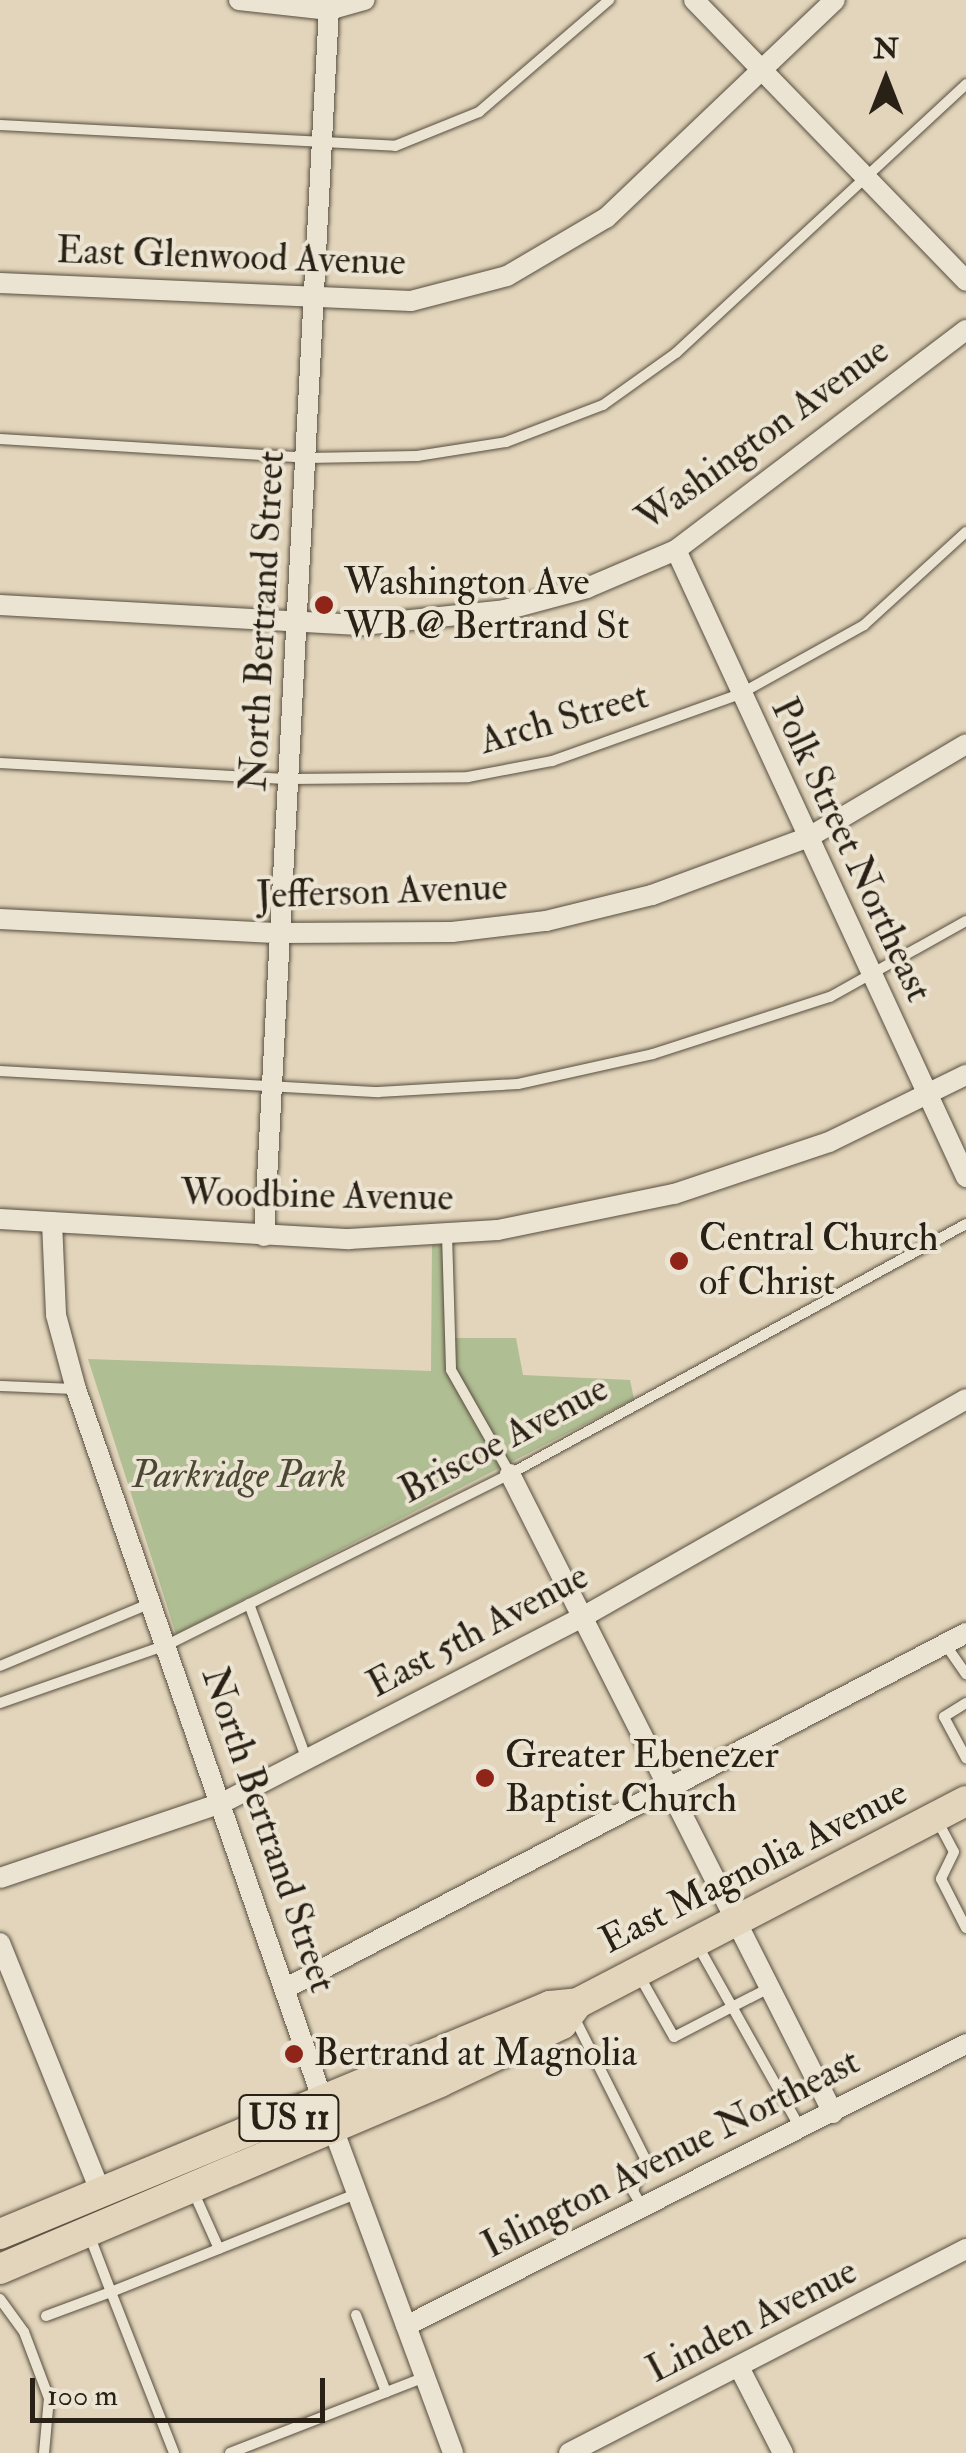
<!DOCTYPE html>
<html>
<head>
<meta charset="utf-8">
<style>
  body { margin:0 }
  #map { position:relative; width:966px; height:2453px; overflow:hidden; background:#e2d5bb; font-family:"IM FELL Double Pica",serif }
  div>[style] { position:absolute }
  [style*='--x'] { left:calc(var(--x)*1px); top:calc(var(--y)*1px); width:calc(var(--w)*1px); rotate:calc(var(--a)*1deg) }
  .green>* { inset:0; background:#b0be93 }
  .roads { filter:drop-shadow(0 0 2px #584e3f) drop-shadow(0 0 2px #584e3f) }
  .service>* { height:10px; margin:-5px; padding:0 5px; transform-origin:5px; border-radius:5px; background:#ece4d3 }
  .minor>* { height:20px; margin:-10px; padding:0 10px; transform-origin:10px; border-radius:10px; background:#ece4d3 }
  .primary>* { height:30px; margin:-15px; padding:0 15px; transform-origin:15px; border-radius:15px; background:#e2d5bb }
  .dots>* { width:28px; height:28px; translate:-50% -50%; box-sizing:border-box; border:5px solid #ece4d3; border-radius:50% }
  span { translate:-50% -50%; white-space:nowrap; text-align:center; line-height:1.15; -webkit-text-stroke:8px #ece4d3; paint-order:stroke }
  .shield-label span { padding:2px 8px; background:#ece4d3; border:2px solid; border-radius:8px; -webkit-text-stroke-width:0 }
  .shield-label { font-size:35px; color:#2a2116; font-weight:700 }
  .street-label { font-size:38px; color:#2a2116 }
  .poi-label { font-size:38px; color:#2a2116 }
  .left { translate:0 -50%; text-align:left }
  .park-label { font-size:38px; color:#4c4835; font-style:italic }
  .north { position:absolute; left:836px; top:30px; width:100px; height:100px; -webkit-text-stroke:8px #ece4d3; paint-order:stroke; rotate:0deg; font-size:28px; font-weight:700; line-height:40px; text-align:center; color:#2a2116 }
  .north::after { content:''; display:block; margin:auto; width:35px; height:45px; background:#2a2116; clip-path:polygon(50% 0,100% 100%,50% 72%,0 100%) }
  .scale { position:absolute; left:30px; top:2378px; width:295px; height:45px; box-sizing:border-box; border:5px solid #2a2116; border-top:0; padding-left:12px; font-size:30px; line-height:35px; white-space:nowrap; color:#2a2116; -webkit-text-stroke:8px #ece4d3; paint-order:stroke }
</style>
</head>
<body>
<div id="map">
  <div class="green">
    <i style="clip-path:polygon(453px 1244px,455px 1338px,516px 1338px,523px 1375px,630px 1380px,634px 1399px,176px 1634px,88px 1359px,431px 1371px,432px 1245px)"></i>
  </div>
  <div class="roads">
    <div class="service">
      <i style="--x:0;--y:125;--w:396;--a:3"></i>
      <i style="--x:395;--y:146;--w:91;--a:-22"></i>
      <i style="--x:479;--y:112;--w:172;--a:-40.7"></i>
      <i style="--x:0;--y:439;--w:308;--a:3.5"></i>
      <i style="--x:307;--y:458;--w:110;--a:-1"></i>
      <i style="--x:417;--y:456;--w:90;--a:-8.9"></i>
      <i style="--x:506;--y:442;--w:104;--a:-20.9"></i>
      <i style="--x:603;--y:405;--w:90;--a:-35.5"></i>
      <i style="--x:676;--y:353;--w:396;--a:-42.8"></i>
      <i style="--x:0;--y:763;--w:290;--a:3.2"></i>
      <i style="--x:290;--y:779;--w:178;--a:-0.6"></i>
      <i style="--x:468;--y:777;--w:86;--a:-10.8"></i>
      <i style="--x:552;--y:761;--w:200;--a:-19.6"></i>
      <i style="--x:740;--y:694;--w:142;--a:-29.1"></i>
      <i style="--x:864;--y:625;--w:138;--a:-42.4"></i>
      <i style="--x:0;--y:1071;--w:379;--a:3.2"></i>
      <i style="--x:378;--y:1092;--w:140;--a:-3.3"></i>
      <i style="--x:518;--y:1084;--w:138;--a:-12.5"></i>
      <i style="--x:653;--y:1054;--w:186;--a:-17.9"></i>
      <i style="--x:830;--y:997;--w:156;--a:-29.2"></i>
      <i style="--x:447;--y:1234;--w:136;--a:88.3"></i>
      <i style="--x:451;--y:1370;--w:120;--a:60.4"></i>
      <i style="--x:0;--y:1386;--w:75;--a:2.3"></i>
      <i style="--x:249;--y:1604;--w:166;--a:69.6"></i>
      <i style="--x:945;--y:1644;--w:37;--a:55"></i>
      <i style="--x:0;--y:1666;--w:164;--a:-22.6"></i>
      <i style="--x:0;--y:1703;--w:177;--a:-19.2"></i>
      <i style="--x:167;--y:1645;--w:383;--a:-26.5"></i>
      <i style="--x:510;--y:1474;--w:520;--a:-28.73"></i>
      <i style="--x:966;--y:1703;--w:26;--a:148"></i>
      <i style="--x:944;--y:1717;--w:47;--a:61.8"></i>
      <i style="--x:936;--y:1818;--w:38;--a:62"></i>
      <i style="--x:954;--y:1852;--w:30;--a:116"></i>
      <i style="--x:941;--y:1879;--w:55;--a:63"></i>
      <i style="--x:698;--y:1946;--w:209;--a:60.7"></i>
      <i style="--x:640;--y:1977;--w:69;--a:60.5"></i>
      <i style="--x:674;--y:2037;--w:109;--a:-27.3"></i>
      <i style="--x:574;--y:2017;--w:158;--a:63.3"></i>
      <i style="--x:645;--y:2158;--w:35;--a:110"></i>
      <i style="--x:633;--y:2191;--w:20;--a:60"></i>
      <i style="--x:194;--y:2193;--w:61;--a:65.9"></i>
      <i style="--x:90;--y:2237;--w:59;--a:69.1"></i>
      <i style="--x:111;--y:2292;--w:264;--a:-21.8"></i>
      <i style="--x:0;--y:2299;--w:41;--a:54"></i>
      <i style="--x:24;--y:2332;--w:71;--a:69.3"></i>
      <i style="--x:49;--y:2398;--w:55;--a:95.2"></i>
      <i style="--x:356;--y:2315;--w:83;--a:68.7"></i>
      <i style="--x:46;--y:2316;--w:69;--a:-20.3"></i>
      <i style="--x:111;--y:2292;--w:173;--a:68.6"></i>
      <i style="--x:230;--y:2453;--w:209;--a:-21.3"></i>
    </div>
    <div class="minor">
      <i style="--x:239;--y:0;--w:91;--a:6.3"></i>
      <i style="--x:329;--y:10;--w:37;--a:-16"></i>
      <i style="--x:694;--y:0;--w:391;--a:45.9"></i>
      <i style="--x:0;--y:283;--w:411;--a:2.5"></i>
      <i style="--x:411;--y:301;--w:99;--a:-14.6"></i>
      <i style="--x:507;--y:276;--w:115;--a:-30.4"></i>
      <i style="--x:606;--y:218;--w:316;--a:-43.6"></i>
      <i style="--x:676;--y:550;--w:691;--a:65.18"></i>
      <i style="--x:0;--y:605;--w:364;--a:3.2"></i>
      <i style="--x:363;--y:625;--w:143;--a:-6"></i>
      <i style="--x:505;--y:610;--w:85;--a:-15"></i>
      <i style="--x:587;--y:588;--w:97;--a:-23.1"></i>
      <i style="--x:676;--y:550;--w:364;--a:-37.2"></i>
      <i style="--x:0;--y:919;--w:280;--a:2.9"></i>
      <i style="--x:280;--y:933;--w:172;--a:-0.3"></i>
      <i style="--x:452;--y:932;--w:95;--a:-6.7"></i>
      <i style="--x:546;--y:921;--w:109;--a:-13.8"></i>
      <i style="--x:652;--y:895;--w:167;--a:-20.3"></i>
      <i style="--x:809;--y:837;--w:182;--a:-30.6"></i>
      <i style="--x:0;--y:1219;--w:350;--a:3.3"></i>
      <i style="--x:349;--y:1239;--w:149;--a:-3.5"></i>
      <i style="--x:498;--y:1230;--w:180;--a:-11.6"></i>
      <i style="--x:674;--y:1194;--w:163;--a:-18.5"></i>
      <i style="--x:829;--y:1142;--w:153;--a:-26.1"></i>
      <i style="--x:52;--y:1222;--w:93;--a:87.5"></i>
      <i style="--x:56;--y:1315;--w:77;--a:74.9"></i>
      <i style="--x:76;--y:1389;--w:757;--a:70.87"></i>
      <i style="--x:324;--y:2104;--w:372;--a:69.7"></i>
      <i style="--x:264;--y:1236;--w:1228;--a:-86.97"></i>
      <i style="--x:510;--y:1474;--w:716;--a:63.18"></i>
      <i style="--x:0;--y:1878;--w:234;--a:-18.7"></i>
      <i style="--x:222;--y:1803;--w:402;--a:-27.3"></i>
      <i style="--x:579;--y:1619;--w:445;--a:-29.6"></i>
      <i style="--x:0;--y:1943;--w:270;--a:68"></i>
      <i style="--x:286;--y:1988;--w:767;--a:-27.57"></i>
      <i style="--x:406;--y:2326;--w:627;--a:-26.73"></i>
      <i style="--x:739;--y:2367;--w:97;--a:62.9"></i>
      <i style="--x:569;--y:2453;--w:446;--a:-27.2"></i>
    </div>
    <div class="primary">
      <i style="--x:0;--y:2234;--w:595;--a:-22.52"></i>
      <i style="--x:550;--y:2006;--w:28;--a:-6"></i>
      <i style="--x:578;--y:2003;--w:437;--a:-27.5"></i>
      <i style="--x:0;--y:2269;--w:478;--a:-23"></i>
      <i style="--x:440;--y:2082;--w:135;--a:-25.4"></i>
      <i style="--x:562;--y:2024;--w:26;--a:-53"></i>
    </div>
  </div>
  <div class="dots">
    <i style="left:324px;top:605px;background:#8f2418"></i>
    <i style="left:679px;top:1261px;background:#8f2418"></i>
    <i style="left:485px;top:1778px;background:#8f2418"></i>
    <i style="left:294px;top:2054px;background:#8f2418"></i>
  </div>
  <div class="shield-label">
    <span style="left:289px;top:2118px">US 11</span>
  </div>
  <div class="street-label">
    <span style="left:231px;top:257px;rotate:2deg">East Glenwood Avenue</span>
    <span style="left:763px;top:435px;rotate:-36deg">Washington Avenue</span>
    <span style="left:263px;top:621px;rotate:-87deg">North Bertrand Street</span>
    <span style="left:564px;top:719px;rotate:-16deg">Arch Street</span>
    <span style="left:851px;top:850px;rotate:65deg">Polk Street Northeast</span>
    <span style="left:382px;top:892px;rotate:-2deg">Jefferson Avenue</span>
    <span style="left:317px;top:1196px;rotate:1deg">Woodbine Avenue</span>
    <span style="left:504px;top:1440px;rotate:-28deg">Briscoe Avenue</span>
    <span style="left:478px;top:1631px;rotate:-28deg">East 5th Avenue</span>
    <span style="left:268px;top:1830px;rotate:71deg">North Bertrand Street</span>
    <span style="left:754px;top:1867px;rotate:-27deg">East Magnolia Avenue</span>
    <span style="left:671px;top:2154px;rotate:-27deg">Islington Avenue Northeast</span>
    <span style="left:752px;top:2321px;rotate:-27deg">Linden Avenue</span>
  </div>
  <div class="poi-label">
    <span class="left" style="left:344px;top:605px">Washington Ave<br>WB @ Bertrand St</span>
    <span class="left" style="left:699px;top:1261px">Central Church<br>of Christ</span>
    <span class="left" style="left:505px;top:1778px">Greater Ebenezer<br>Baptist Church</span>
    <span class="left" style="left:314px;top:2054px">Bertrand at Magnolia</span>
  </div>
  <div class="park-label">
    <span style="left:239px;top:1476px">Parkridge Park</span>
  </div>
  <div class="north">N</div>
  <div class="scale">100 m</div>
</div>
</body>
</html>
